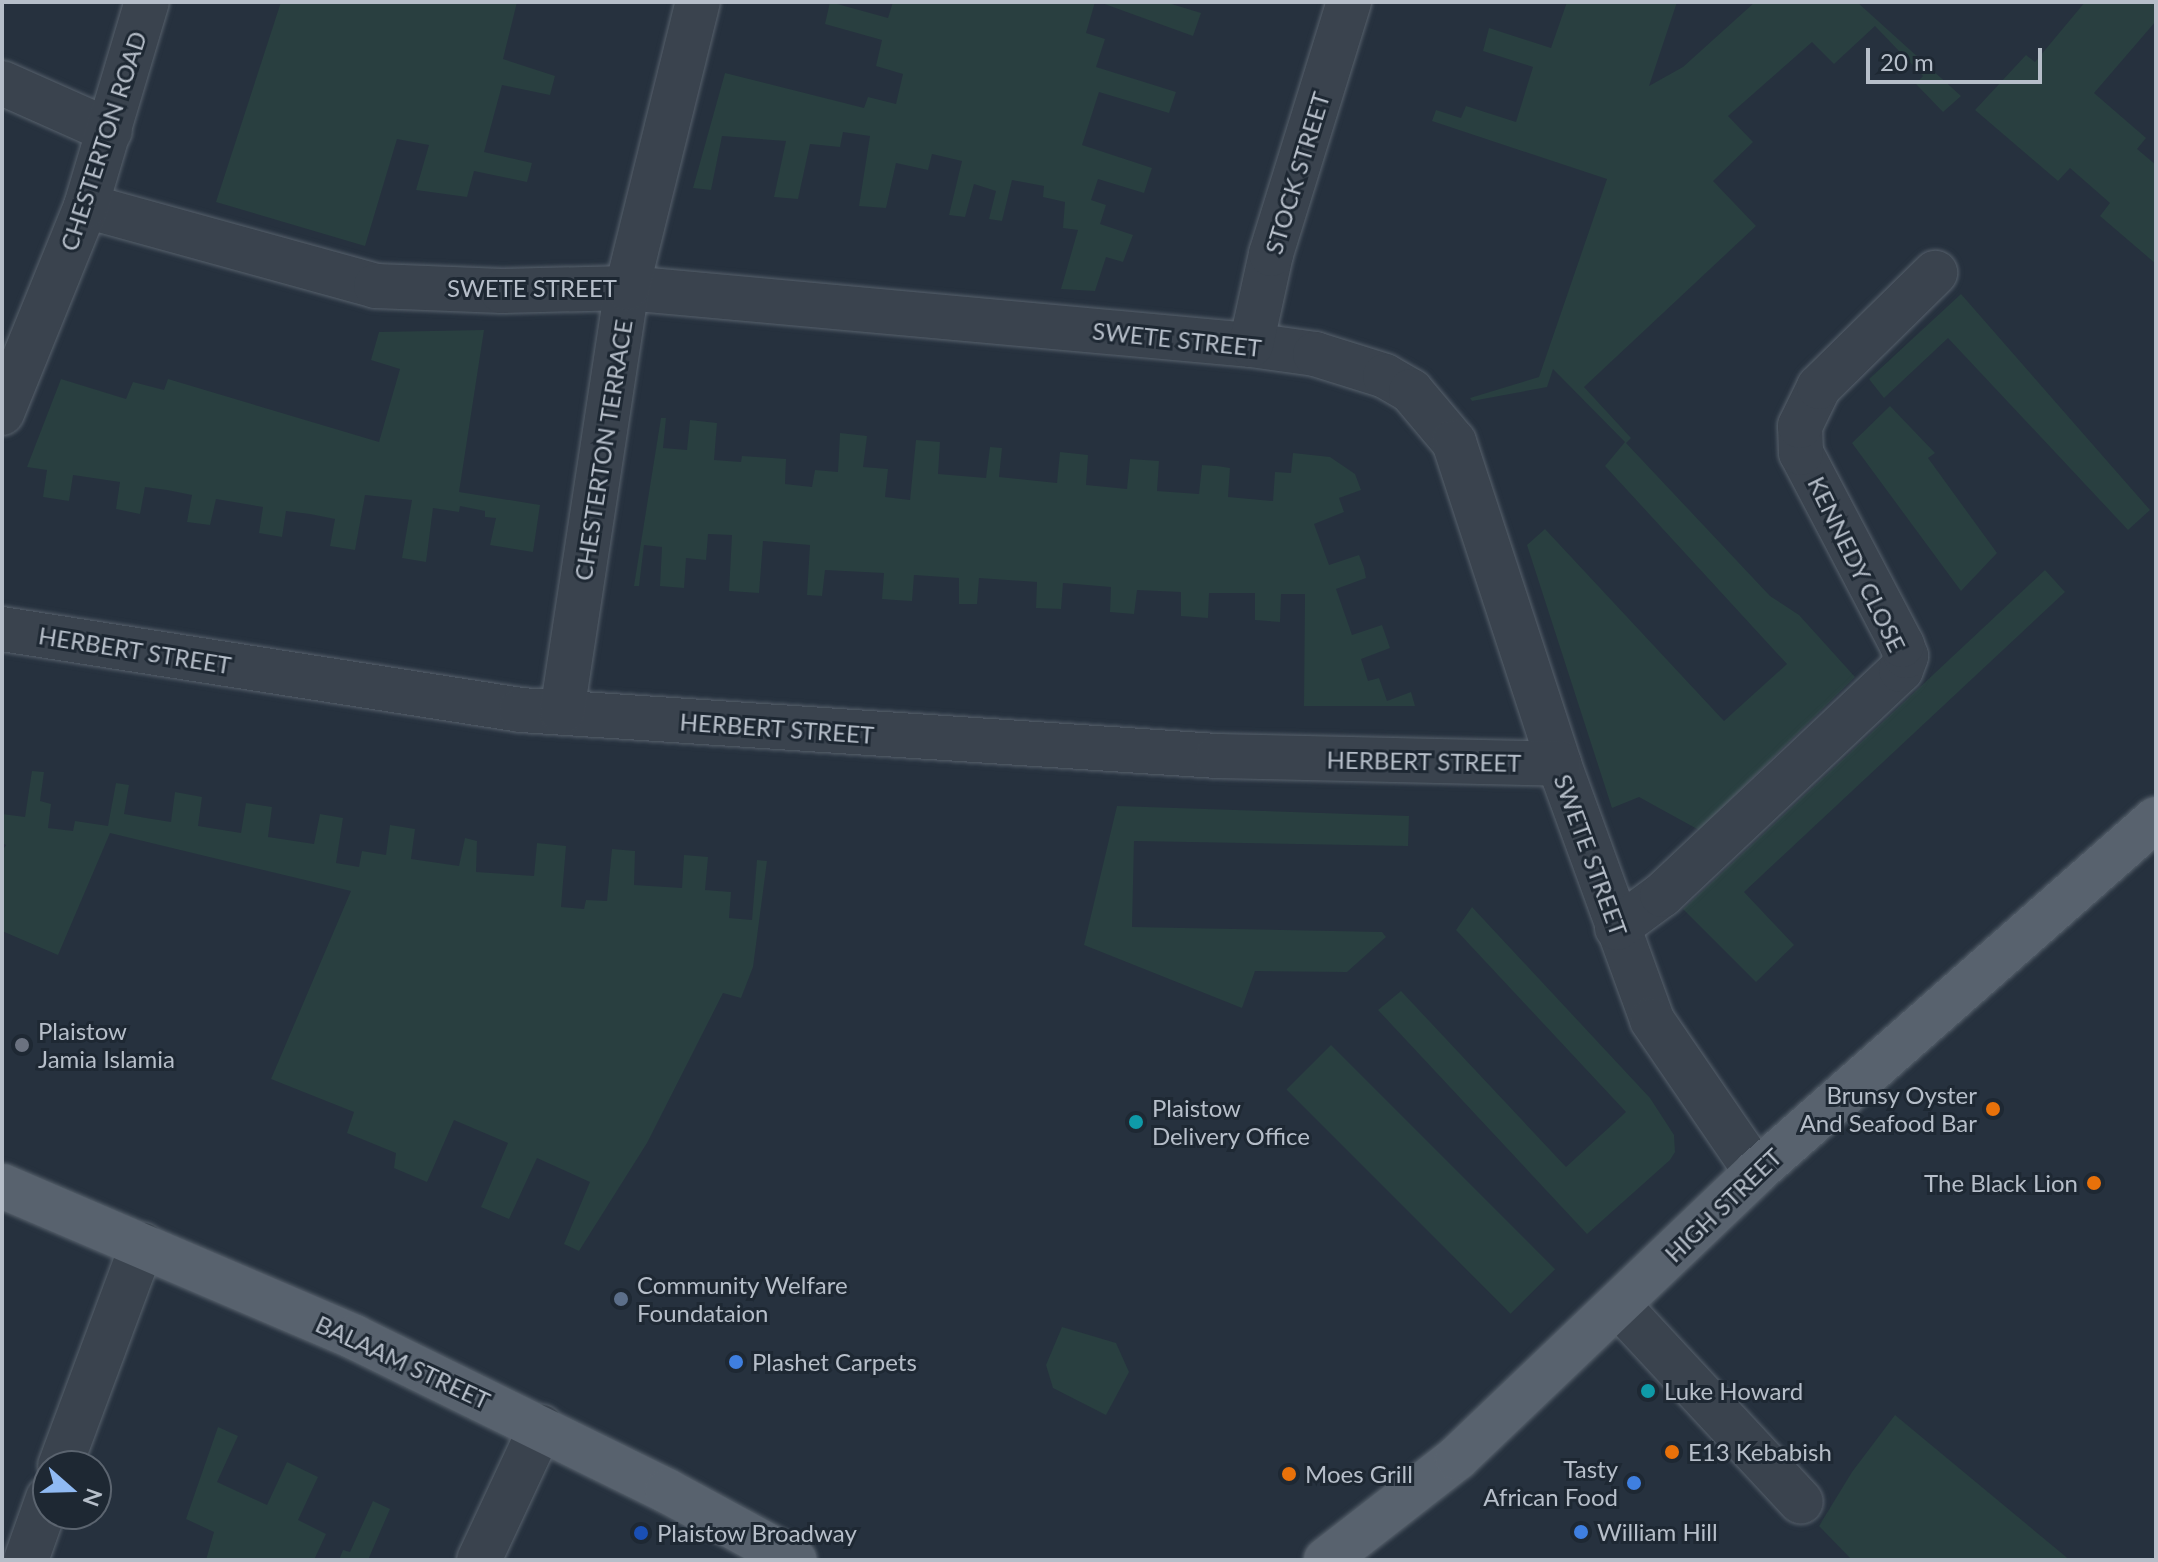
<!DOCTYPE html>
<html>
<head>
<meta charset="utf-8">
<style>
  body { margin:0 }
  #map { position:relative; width:2158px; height:1562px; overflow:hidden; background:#26313e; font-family:Lato,sans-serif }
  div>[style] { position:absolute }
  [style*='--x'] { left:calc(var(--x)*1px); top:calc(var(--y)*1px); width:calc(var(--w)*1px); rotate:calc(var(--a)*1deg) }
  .green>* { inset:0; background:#293f40; transform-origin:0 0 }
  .roads { filter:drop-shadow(0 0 2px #57616c) drop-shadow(0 0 2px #57616c) }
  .minor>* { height:44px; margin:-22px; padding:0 22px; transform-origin:22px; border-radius:22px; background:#3a434e }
  .major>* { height:44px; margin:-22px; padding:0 22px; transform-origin:22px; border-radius:22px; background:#58626e }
  .dots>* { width:22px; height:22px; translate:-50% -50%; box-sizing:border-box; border:4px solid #1e2833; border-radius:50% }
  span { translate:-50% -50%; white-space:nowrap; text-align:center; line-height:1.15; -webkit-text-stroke:6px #1e2833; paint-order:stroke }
  .street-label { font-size:24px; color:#b6bec9 }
  .poi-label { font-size:24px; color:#b6bec9 }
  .left { translate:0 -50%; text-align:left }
  .right { translate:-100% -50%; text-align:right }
  .frame { position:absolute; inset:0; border:4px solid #b6bec9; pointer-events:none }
  .north { position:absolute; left:32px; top:1450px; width:80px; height:80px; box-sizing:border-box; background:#1e2833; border:2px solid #5b646f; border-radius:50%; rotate:110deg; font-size:22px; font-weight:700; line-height:32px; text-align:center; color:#b6bec9 }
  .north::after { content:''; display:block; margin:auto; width:28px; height:36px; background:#90baf3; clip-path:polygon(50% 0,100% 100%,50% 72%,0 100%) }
  .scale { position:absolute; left:1866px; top:48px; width:176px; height:36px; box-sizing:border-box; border:4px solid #b6bec9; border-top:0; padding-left:10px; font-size:24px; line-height:28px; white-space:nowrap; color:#b6bec9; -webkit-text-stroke:6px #1e2833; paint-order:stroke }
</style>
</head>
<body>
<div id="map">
  <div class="green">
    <i style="clip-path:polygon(281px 2px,517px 2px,503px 59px,555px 76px,550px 95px,502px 85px,484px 152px,532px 163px,527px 182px,474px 171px,467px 197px,416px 190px,429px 145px,397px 139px,365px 246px,216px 202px)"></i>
    <i style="clip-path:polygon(830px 2px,888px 18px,893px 2px,1095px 2px,1086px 33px,1105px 39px,1096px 67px,1176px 92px,1169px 113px,1099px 92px,1082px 145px,1152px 168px,1144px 193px,1098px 179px,1091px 200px,1106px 205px,1100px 224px,1133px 235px,1123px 262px,1106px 257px,1095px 291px,1061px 289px,1078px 230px,1063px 228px,1065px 202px,1043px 197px,1044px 186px,1012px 180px,1002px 221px,989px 219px,996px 191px,974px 184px,965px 217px,949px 215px,962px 161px,932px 154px,928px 170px,896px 163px,886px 208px,859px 206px,870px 136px,843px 132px,840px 147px,810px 144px,798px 199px,774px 197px,786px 141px,722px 136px,711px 190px,693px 188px,725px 73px,864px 108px,868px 97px,896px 104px,903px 74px,876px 66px,882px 40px,825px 24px)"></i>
    <i style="clip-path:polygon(1099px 2px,1165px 2px,1201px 13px,1193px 36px)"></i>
    <i style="clip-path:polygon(1567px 2px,1677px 2px,1649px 86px,1683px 67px,1755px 2px,1857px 2px,1961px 96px,1943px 112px,1916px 84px,1923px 76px,1875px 26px,1834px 64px,1812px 42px,1728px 116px,1753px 142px,1713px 181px,1756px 226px,1584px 387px,1631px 438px,1626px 443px,1770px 596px,1799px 615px,1855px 677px,1699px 830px,1639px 797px,1612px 808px,1527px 545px,1545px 529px,1724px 721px,1787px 664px,1605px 466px,1625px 442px,1553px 369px,1547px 387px,1472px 401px,1470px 398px,1539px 377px,1607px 179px,1432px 121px,1436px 110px,1461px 118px,1466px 106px,1516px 122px,1533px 67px,1483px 51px,1489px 28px,1551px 48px)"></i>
    <i style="clip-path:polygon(2085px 2px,2156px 2px,2156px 21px,2094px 93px,2146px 138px,2137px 149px,2156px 165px,2156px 264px,2100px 216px,2110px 203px,2070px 168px,2058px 181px,1975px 110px,2026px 55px,2035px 62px)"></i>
    <i style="clip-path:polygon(1961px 294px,2150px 510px,2128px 530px,1948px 338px,1884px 398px,1869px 379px)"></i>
    <i style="clip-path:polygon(484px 330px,459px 492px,540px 505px,533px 552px,490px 545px,496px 518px,485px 517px,485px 511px,460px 506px,459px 512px,433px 508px,426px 562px,402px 558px,412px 500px,365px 495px,355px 550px,330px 546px,335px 519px,310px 514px,286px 511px,282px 537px,259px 533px,263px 507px,216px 499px,210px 525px,187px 522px,192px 495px,167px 490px,145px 487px,140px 514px,116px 509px,120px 482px,73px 475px,69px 501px,43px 497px,47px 470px,27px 467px,61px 379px,126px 399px,133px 382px,164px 390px,168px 379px,379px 442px,400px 369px,371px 360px,379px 332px)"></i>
    <i style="clip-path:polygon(1890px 406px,1935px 453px,1928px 458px,1997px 553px,1961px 591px,1852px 443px)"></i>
    <i style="clip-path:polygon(661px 418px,666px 418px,663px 448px,687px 450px,690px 420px,717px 423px,714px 460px,741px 462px,742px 456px,786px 459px,785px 484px,812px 487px,815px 470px,838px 472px,840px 433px,867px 436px,863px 467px,888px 469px,885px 497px,910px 500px,916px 440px,940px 442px,938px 474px,986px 478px,990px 447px,1002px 448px,999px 477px,1057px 483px,1060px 452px,1088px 455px,1086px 485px,1127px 489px,1130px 459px,1159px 461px,1157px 491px,1199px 494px,1202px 465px,1217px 466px,1230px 468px,1228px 497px,1273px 501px,1275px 472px,1291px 473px,1293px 453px,1330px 457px,1355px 474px,1361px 490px,1339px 498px,1344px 512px,1314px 524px,1329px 565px,1359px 555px,1364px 568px,1366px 578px,1336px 589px,1352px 635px,1382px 625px,1390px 648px,1361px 659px,1368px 681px,1379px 678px,1387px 701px,1411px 692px,1415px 706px,1304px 706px,1305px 594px,1281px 594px,1280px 622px,1255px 620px,1255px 593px,1209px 593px,1208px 618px,1181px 616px,1181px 592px,1137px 590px,1134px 614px,1110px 612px,1111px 587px,1063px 583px,1061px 609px,1036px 608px,1037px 582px,979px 578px,977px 604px,959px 604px,959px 578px,914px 575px,912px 601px,895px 600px,882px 599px,884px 573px,825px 570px,822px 596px,807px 595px,810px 545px,763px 541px,759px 593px,729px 591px,732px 535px,708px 534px,706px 560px,686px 558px,684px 588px,660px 586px,662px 547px,644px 545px,639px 586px,634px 586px)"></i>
    <i style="clip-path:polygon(2045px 570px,2065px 592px,1744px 892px,1794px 945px,1756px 982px,1683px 909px)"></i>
    <i style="clip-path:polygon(32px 771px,44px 772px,40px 801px,51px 804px,48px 828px,73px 831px,75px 821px,108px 826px,116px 783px,129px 785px,124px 814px,146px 818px,171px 822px,175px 792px,202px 797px,198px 826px,241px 833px,246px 803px,272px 807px,268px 837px,314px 844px,320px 814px,343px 818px,336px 863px,359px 867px,362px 851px,386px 855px,390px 825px,415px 829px,411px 859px,459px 866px,465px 838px,477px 841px,476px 872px,534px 876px,537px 843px,566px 846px,561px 907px,584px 909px,586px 900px,607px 901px,612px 849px,635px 851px,634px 885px,682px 888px,684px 855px,708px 857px,705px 890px,731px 892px,729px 918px,752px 920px,757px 860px,767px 861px,753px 967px,741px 998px,723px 993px,647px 1143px,579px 1251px,564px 1244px,590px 1182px,537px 1158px,509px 1219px,481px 1207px,508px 1143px,454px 1120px,427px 1182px,394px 1168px,396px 1153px,347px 1133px,354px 1112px,271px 1079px,351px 891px,110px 833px,58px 955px,2px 931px,2px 851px,6px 845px,2px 843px,2px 814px,25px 817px)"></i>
    <i style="clip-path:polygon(1117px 806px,1409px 816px,1408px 846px,1134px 841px,1132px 927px,1382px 932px,1386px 937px,1347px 972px,1255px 971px,1242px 1008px,1084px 945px)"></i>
    <i style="clip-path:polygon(1472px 907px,1650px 1098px,1674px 1135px,1675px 1152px,1670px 1160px,1587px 1234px,1378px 1010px,1401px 991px,1566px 1167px,1626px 1112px,1456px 930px)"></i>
    <i style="left:1331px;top:1045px;width:317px;height:63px;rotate:45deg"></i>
    <i style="clip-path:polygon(1062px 1327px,1116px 1343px,1129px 1372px,1106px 1415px,1053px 1388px,1046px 1365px)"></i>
    <i style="clip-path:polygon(1895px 1415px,2065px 1556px,2069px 1560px,1852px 1560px,1819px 1526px,1852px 1472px)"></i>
    <i style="clip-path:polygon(218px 1427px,238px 1436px,217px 1482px,267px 1505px,287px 1462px,318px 1477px,298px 1520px,326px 1534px,314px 1560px,206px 1560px,214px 1532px,186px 1519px)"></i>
    <i style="clip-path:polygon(373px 1501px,390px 1509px,368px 1560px,339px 1560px,343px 1550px,350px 1552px)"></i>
  </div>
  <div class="roads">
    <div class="minor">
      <i style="--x:2;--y:83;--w:118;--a:24"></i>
      <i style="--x:86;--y:206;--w:301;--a:15.4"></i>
      <i style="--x:376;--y:286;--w:126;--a:2.3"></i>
      <i style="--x:502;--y:291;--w:125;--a:-1.4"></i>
      <i style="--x:627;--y:288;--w:627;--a:5.22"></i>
      <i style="--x:1251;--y:345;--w:65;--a:8"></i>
      <i style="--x:1315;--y:354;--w:73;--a:17.4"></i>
      <i style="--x:1385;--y:376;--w:30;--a:30"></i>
      <i style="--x:1411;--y:391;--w:67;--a:49.9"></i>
      <i style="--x:1454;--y:442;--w:339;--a:71.9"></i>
      <i style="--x:1559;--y:764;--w:272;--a:70"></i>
      <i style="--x:1652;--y:1020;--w:184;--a:55.6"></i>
      <i style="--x:1251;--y:345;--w:93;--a:-77.6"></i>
      <i style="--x:1271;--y:254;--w:264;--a:-72.8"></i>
      <i style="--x:2;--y:413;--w:223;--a:-67.9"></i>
      <i style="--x:86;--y:206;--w:213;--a:-73.4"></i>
      <i style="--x:2;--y:629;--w:525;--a:8.87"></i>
      <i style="--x:521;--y:710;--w:699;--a:3.78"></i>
      <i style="--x:1218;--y:756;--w:341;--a:1.3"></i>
      <i style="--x:562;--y:712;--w:429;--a:-81.3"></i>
      <i style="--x:627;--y:288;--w:295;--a:-76.1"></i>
      <i style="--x:1617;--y:928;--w:56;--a:-36.3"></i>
      <i style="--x:1662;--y:895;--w:328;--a:-43.3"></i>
      <i style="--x:1901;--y:670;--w:15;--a:-70"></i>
      <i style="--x:1906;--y:656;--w:12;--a:-110"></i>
      <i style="--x:1902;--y:645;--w:217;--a:-117.7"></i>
      <i style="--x:1801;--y:453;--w:27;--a:-92"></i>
      <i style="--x:1800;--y:426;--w:43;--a:-64"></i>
      <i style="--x:1819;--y:387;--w:163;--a:-44.5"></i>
      <i style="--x:1619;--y:1306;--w:267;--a:47.1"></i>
      <i style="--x:60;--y:1466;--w:236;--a:-69.6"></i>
      <i style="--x:26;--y:1560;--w:66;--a:-70.5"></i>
      <i style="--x:479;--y:1560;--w:147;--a:-65"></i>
    </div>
    <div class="major">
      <i style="--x:2;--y:1186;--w:383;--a:23.2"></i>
      <i style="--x:354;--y:1337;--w:349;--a:26.2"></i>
      <i style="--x:667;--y:1491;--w:145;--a:28.5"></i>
      <i style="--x:1326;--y:1560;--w:166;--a:-37.9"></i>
      <i style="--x:1457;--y:1458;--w:414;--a:-43.7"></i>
      <i style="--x:1756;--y:1172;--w:533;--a:-41.43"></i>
    </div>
  </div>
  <div class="dots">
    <i style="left:22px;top:1045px;background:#6b7280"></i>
    <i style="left:1993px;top:1109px;background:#e8710a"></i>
    <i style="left:1136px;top:1122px;background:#0f9aa8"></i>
    <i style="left:2094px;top:1183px;background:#e8710a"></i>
    <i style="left:621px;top:1299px;background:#5c6f8a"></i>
    <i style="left:736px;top:1362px;background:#3f7fe0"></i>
    <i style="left:1648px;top:1391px;background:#0f9aa8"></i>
    <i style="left:1672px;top:1452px;background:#e8710a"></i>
    <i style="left:1289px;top:1474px;background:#e8710a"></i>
    <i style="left:1634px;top:1483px;background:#3f7fe0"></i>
    <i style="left:1581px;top:1532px;background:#3f7fe0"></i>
    <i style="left:641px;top:1533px;background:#1a4fb4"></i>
  </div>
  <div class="street-label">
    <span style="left:103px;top:141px;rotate:-72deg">CHESTERTON ROAD</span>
    <span style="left:1297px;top:173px;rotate:-73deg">STOCK STREET</span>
    <span style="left:532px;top:288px">SWETE STREET</span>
    <span style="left:1177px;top:339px;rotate:6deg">SWETE STREET</span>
    <span style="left:603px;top:450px;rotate:-81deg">CHESTERTON TERRACE</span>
    <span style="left:1857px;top:564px;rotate:64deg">KENNEDY CLOSE</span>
    <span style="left:135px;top:650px;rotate:9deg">HERBERT STREET</span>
    <span style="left:777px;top:728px;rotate:4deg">HERBERT STREET</span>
    <span style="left:1424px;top:761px;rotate:1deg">HERBERT STREET</span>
    <span style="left:1591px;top:855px;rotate:70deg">SWETE STREET</span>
    <span style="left:1723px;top:1205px;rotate:-44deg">HIGH STREET</span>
    <span style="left:403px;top:1362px;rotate:25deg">BALAAM STREET</span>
  </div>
  <div class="poi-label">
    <span class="left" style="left:38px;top:1045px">Plaistow<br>Jamia Islamia</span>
    <span class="right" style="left:1977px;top:1109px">Brunsy Oyster<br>And Seafood Bar</span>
    <span class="left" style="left:1152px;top:1122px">Plaistow<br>Delivery Office</span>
    <span class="right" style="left:2078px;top:1183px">The Black Lion</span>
    <span class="left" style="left:637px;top:1299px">Community Welfare<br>Foundataion</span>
    <span class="left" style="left:752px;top:1362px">Plashet Carpets</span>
    <span class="left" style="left:1664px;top:1391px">Luke Howard</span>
    <span class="left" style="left:1688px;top:1452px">E13 Kebabish</span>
    <span class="right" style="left:1618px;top:1483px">Tasty<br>African Food</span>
    <span class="left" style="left:1305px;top:1474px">Moes Grill</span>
    <span class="left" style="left:1597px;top:1532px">William Hill</span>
    <span class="left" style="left:657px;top:1533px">Plaistow Broadway</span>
  </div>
  <div class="frame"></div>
  <div class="north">N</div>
  <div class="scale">20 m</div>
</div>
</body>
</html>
